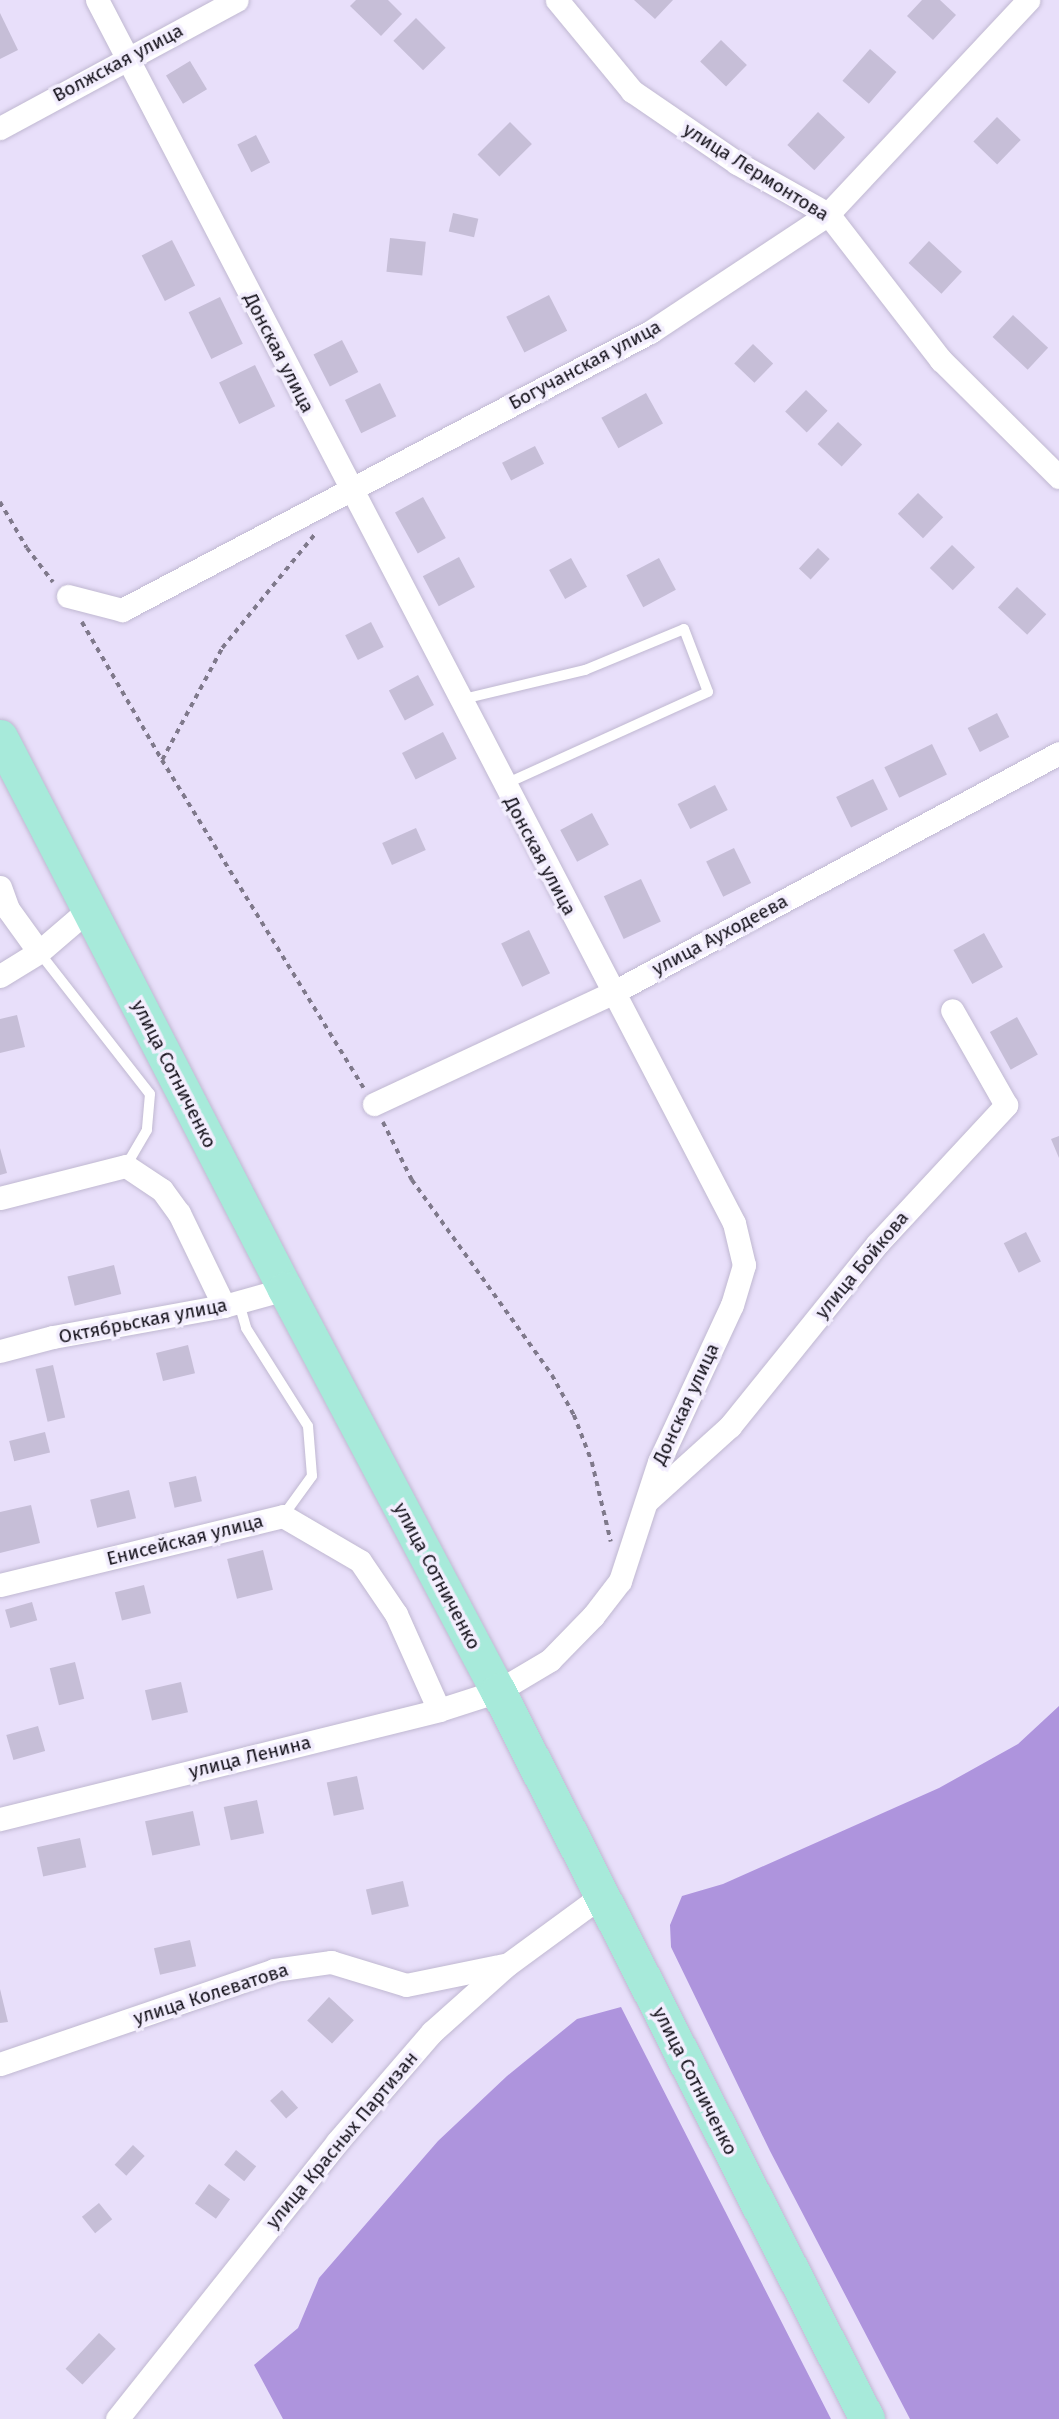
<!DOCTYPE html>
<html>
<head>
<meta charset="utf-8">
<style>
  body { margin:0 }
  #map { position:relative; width:1059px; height:2419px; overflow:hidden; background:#e8dffa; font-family:"Fira Sans",sans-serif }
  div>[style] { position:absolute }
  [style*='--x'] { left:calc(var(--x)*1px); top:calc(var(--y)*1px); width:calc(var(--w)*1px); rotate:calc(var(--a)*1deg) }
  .water>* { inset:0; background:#ae94dd }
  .building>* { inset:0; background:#c6bed7; transform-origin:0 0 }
  .path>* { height:3.5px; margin-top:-1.75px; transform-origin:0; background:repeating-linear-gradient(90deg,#7f798b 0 5px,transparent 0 10px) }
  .roads { filter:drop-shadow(0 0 2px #c0b8d1) drop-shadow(0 0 2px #c0b8d1) }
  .lane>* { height:10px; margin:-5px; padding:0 5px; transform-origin:5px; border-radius:5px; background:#fff }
  .street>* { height:23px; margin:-11.5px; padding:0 11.5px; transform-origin:11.5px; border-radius:11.5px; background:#fff }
  .primary>* { height:35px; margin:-17.5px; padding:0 17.5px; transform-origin:17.5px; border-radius:17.5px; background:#a7eada }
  span { translate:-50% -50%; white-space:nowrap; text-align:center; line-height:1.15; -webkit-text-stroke:7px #f3eefe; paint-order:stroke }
  .street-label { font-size:19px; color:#131019 }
</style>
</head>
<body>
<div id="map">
  <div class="water">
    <i style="clip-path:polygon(1059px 1706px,1059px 2419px,910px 2419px,770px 2151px,671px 1947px,670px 1925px,682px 1896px,723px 1884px,939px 1788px,1018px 1744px)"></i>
    <i style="clip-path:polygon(621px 2007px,831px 2419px,283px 2419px,254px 2365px,298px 2328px,319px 2278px,438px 2141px,507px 2076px,577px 2019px)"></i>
  </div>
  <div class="building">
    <i style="clip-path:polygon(356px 0,388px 0,402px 14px,381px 36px,350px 6px)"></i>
    <i style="clip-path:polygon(634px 0,673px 0,655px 19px)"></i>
    <i style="clip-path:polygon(922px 0,940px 0,956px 15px,933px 40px,907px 16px)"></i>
    <i style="clip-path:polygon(0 13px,18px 50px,0 59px)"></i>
    <i style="left:416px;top:18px;width:42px;height:32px;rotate:45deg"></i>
    <i style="left:721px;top:40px;width:36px;height:30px;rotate:44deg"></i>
    <i style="left:870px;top:49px;width:35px;height:42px;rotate:41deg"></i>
    <i style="left:190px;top:61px;width:33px;height:28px;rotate:59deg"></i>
    <i style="left:818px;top:112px;width:37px;height:45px;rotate:43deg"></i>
    <i style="left:997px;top:117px;width:33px;height:34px;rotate:44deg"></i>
    <i style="left:510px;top:122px;width:31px;height:46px;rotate:45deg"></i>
    <i style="left:256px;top:135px;width:31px;height:21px;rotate:63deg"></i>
    <i style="left:453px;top:213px;width:26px;height:19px;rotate:13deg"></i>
    <i style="left:390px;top:238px;width:36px;height:34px;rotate:6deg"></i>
    <i style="left:172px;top:240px;width:51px;height:34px;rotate:63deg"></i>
    <i style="left:929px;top:241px;width:45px;height:30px;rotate:43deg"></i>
    <i style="left:549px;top:295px;width:40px;height:48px;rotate:63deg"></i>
    <i style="left:220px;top:297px;width:52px;height:35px;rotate:64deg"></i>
    <i style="left:1013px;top:315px;width:48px;height:30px;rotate:43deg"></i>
    <i style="left:342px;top:340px;width:36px;height:32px;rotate:63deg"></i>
    <i style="left:753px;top:344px;width:28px;height:27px;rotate:44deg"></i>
    <i style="left:255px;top:365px;width:46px;height:40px;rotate:64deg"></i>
    <i style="left:380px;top:383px;width:37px;height:39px;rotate:64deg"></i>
    <i style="left:806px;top:390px;width:30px;height:30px;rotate:44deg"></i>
    <i style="left:646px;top:393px;width:35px;height:51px;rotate:61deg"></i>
    <i style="left:838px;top:422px;width:33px;height:30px;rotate:43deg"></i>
    <i style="left:535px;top:446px;width:20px;height:37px;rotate:63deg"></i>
    <i style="left:918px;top:493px;width:35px;height:29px;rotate:44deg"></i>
    <i style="left:423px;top:497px;width:47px;height:32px;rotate:61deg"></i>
    <i style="left:952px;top:545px;width:32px;height:32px;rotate:44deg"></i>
    <i style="left:818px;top:548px;width:16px;height:28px;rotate:43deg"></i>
    <i style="left:459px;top:557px;width:34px;height:41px;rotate:62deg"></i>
    <i style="left:571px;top:558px;width:33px;height:25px;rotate:61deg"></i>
    <i style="left:659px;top:558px;width:36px;height:37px;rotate:62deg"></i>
    <i style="left:1017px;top:587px;width:40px;height:28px;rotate:43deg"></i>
    <i style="left:371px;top:622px;width:28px;height:29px;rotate:63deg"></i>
    <i style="left:418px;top:675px;width:34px;height:33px;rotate:62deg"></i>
    <i style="left:997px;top:713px;width:27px;height:33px;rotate:63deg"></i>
    <i style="left:443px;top:732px;width:30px;height:46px;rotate:63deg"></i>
    <i style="left:932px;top:744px;width:34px;height:53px;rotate:64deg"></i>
    <i style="left:873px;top:779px;width:34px;height:41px;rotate:64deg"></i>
    <i style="left:715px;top:785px;width:28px;height:42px;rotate:63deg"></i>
    <i style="left:592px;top:813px;width:36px;height:36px;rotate:62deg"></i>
    <i style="left:416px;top:828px;width:24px;height:37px;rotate:66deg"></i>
    <i style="left:734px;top:848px;width:39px;height:31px;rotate:64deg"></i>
    <i style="left:641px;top:879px;width:47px;height:41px;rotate:65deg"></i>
    <i style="left:529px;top:930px;width:48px;height:31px;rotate:64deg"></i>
    <i style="left:984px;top:933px;width:39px;height:35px;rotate:61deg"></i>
    <i style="clip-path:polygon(17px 1015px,25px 1047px,0 1053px,0 1019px)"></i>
    <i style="left:1017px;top:1017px;width:43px;height:31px;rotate:61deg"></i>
    <i style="clip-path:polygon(1059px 1136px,1059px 1158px,1051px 1139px)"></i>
    <i style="clip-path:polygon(0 1148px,7px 1173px,0 1175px)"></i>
    <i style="left:1026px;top:1232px;width:33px;height:25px;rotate:63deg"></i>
    <i style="left:114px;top:1265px;width:30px;height:48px;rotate:76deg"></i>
    <i style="left:188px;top:1345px;width:29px;height:33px;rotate:76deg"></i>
    <i style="left:53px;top:1365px;width:54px;height:18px;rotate:77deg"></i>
    <i style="left:45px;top:1432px;width:21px;height:37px;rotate:76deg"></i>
    <i style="left:196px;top:1476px;width:26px;height:28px;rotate:77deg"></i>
    <i style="left:129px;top:1490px;width:29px;height:40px;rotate:76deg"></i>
    <i style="clip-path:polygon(31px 1505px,40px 1543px,0 1553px,0 1512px)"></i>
    <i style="left:263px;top:1550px;width:41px;height:37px;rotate:76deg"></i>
    <i style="left:144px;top:1585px;width:29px;height:30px;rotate:76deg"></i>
    <i style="left:32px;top:1602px;width:19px;height:28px;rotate:74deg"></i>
    <i style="left:75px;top:1662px;width:38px;height:26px;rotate:76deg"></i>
    <i style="left:181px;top:1682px;width:31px;height:37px;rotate:77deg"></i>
    <i style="left:38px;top:1726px;width:26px;height:33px;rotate:74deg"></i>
    <i style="left:357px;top:1776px;width:34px;height:31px;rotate:78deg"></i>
    <i style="left:257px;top:1800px;width:34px;height:34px;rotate:78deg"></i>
    <i style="left:193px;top:1811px;width:35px;height:49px;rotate:78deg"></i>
    <i style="left:80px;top:1838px;width:30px;height:44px;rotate:78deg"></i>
    <i style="left:403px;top:1881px;width:26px;height:38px;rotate:77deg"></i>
    <i style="left:190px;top:1940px;width:27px;height:37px;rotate:77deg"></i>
    <i style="clip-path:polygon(0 1989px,8px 2022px,0 2023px)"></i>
    <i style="left:329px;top:1997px;width:34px;height:32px;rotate:43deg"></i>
    <i style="left:282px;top:2090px;width:24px;height:16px;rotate:48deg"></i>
    <i style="left:133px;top:2145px;width:16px;height:27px;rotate:43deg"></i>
    <i style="left:236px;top:2150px;width:26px;height:19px;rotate:39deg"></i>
    <i style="left:209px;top:2184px;width:26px;height:24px;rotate:36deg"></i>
    <i style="left:99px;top:2203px;width:21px;height:22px;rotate:51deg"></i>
    <i style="left:99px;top:2333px;width:23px;height:49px;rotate:43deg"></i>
  </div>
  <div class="path">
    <i style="--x:0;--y:502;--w:53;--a:59.6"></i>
    <i style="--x:27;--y:548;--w:43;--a:52.6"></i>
    <i style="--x:82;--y:622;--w:160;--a:59.9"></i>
    <i style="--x:162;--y:760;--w:385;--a:58.4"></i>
    <i style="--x:162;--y:760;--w:127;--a:-61.8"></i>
    <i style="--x:222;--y:648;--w:147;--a:-50.8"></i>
    <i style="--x:383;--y:1122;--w:65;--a:63.4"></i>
    <i style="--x:412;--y:1180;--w:240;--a:54.3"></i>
    <i style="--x:552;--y:1375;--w:46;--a:61.2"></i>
    <i style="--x:574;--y:1415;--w:50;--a:69"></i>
    <i style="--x:592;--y:1462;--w:82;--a:76.6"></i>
  </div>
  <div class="roads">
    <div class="lane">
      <i style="--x:459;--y:700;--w:130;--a:-13.4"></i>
      <i style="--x:585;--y:670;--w:107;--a:-22.5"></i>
      <i style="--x:684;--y:629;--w:67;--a:69.1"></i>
      <i style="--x:708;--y:692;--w:225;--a:155.6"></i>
      <i style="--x:39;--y:952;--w:180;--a:52"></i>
      <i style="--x:150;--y:1094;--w:36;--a:95"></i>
      <i style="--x:147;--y:1130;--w:42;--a:120.3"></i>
      <i style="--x:239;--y:1303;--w:26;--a:74"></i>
      <i style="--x:246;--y:1328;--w:116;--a:57.7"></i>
      <i style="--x:308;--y:1426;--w:50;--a:85.4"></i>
      <i style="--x:312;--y:1476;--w:49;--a:125.9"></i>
    </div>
    <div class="street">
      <i style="--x:557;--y:0;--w:118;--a:50.5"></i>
      <i style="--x:632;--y:91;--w:127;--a:34.4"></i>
      <i style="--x:737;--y:163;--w:104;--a:29.3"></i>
      <i style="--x:828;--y:214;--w:185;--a:52.3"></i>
      <i style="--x:941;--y:360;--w:166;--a:44.8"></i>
      <i style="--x:0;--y:128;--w:269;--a:-28.4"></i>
      <i style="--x:68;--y:596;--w:56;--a:14.5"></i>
      <i style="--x:122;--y:610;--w:597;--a:-27.77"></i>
      <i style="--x:650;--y:332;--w:214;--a:-33.5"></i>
      <i style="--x:828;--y:214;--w:293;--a:-46.9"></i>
      <i style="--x:0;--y:887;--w:23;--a:70"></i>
      <i style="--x:8;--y:909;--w:53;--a:54.2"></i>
      <i style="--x:0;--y:976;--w:46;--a:-31.6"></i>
      <i style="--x:39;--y:952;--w:66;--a:-40.7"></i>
      <i style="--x:374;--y:1104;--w:263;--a:-25"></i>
      <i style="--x:612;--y:993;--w:507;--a:-28.23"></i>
      <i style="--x:0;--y:1198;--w:130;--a:-14.3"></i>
      <i style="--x:126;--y:1166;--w:43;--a:33.7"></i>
      <i style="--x:162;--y:1190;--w:29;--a:54"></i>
      <i style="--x:179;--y:1213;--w:103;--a:64.2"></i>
      <i style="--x:0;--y:1351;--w:55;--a:-14.8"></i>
      <i style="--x:53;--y:1337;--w:174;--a:-10.3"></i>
      <i style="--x:224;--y:1306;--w:63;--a:-15.6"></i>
      <i style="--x:647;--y:1501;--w:112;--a:-42.1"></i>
      <i style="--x:730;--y:1426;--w:234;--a:-51.1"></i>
      <i style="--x:877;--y:1244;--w:190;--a:-47.1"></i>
      <i style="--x:1006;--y:1105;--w:109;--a:-119.6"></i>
      <i style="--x:0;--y:1585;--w:291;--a:-13.7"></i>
      <i style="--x:283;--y:1516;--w:89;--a:30.3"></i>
      <i style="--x:360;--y:1561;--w:64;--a:55.8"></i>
      <i style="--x:396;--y:1614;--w:105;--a:65.9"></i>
      <i style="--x:0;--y:1819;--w:452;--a:-13.9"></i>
      <i style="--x:439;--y:1710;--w:62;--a:-17.9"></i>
      <i style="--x:498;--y:1691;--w:61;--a:-30.8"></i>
      <i style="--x:550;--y:1660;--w:62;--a:-45.7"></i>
      <i style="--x:593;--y:1616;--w:44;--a:-52.4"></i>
      <i style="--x:620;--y:1581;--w:125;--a:-71.9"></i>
      <i style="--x:659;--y:1462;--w:173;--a:-65.1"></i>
      <i style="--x:732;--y:1305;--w:42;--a:-73.3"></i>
      <i style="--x:744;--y:1265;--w:43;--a:-103.4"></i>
      <i style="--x:734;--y:1223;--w:1379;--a:-117.51"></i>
      <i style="--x:0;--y:2064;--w:290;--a:-18.9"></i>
      <i style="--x:274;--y:1970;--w:58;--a:-8"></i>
      <i style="--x:331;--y:1962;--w:78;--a:17"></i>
      <i style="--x:406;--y:1985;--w:100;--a:-11.5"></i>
      <i style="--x:117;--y:2419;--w:354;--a:-51.5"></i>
      <i style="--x:337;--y:2142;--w:145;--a:-49.2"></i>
      <i style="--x:432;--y:2032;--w:101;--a:-41.8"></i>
      <i style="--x:507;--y:1965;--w:117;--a:-36.3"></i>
    </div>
    <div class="primary">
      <i style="--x:0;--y:737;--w:621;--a:62.69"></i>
      <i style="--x:285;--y:1289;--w:455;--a:62.1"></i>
      <i style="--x:498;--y:1691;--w:816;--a:63.12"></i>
    </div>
  </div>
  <div class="street-label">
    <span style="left:118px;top:63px;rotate:-28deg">Волжская улица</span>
    <span style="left:756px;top:172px;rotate:32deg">улица Лермонтова</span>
    <span style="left:279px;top:353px;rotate:63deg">Донская улица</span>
    <span style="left:585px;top:365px;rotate:-28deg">Богучанская улица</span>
    <span style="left:540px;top:856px;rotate:62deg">Донская улица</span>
    <span style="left:720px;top:935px;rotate:-28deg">улица Ауходеева</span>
    <span style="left:174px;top:1074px;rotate:63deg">улица Сотниченко</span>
    <span style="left:862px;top:1265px;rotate:-50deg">улица Бойкова</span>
    <span style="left:143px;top:1321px;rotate:-11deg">Октябрьская улица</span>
    <span style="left:686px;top:1404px;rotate:-65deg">Донская улица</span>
    <span style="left:185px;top:1540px;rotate:-14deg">Енисейская улица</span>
    <span style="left:437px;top:1576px;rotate:62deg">улица Сотниченко</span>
    <span style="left:250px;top:1757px;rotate:-14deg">улица Ленина</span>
    <span style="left:211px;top:1994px;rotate:-18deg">улица Колеватова</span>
    <span style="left:695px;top:2081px;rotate:63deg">улица Сотниченко</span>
    <span style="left:342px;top:2140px;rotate:-50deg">улица Красных Партизан</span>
  </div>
</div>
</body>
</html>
